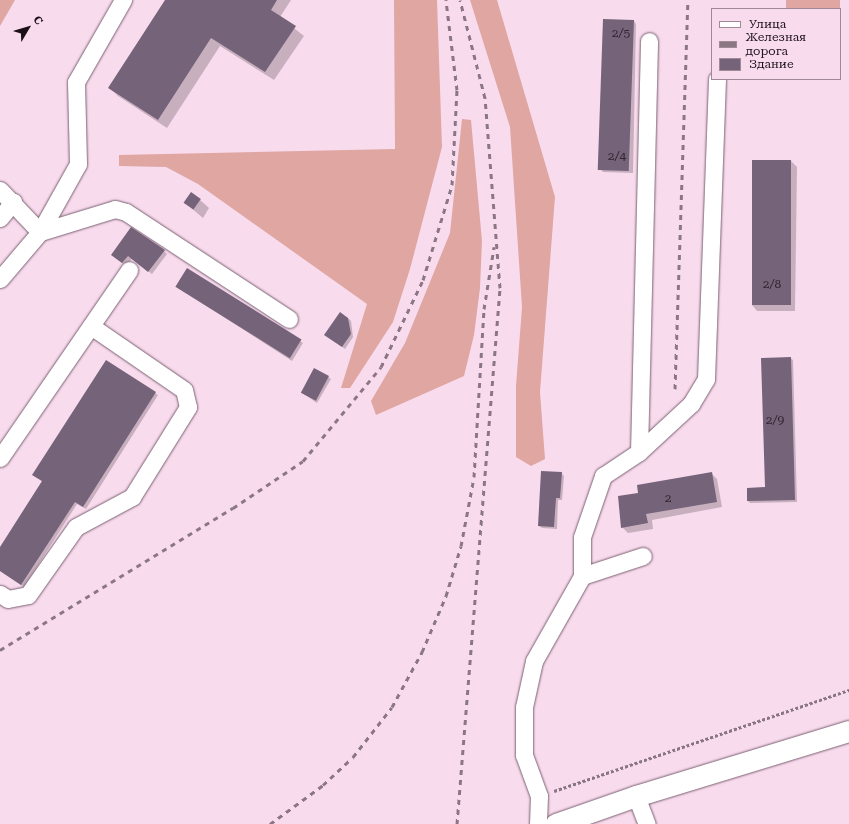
<!DOCTYPE html>
<html>
<head>
<meta charset="utf-8">
<style>
  body { margin:0 }
  #map { position:relative; width:849px; height:824px; overflow:hidden; background:#f9dbee; font-family:"Roboto Serif",serif }
  div>[style] { position:absolute }
  [style*='--x'] { left:calc(var(--x)*1px); top:calc(var(--y)*1px); width:calc(var(--w)*1px); rotate:calc(var(--a)*1deg) }
  .forest>* { inset:0; background:#dfa6a2; transform-origin:0 0 }
  .shadow>* { inset:0; background:#0003 }
  .building>* { inset:0; background:#75637a; transform-origin:0 0 }
  .path>* { height:2.5px; margin-top:-1.25px; transform-origin:0; background:repeating-linear-gradient(90deg,#8a7682 0 3px,transparent 0 5px) }
  .roads { filter:drop-shadow(0 0 1px #7a6171) drop-shadow(0 0 1px #7a6171) }
  .minor>* { height:17px; margin:-8.5px; padding:0 8.5px; transform-origin:8.5px; border-radius:8.5px; background:#fff }
  .major>* { height:21px; margin:-10.5px; padding:0 10.5px; transform-origin:10.5px; border-radius:10.5px; background:#fff }
  .rail>* { height:3px; margin-top:-1.5px; transform-origin:0; background:repeating-linear-gradient(90deg,#8b7784 0 5px,transparent 0 10px) }
  span { translate:-50% -50%; white-space:nowrap; text-align:center; line-height:1.15; -webkit-text-stroke:3px #f9dbee; paint-order:stroke }
  .number-label { font-size:12px; color:#31252f }
  .number-label span { -webkit-text-stroke-width:0 }
  .legend { position:absolute; left:711px; top:8px; width:130px; height:72px; box-sizing:border-box; background:#f9dbee; border:1px solid #a08a98; margin:0; padding:5px 7px; list-style:none; font-size:12px; color:#1a1016 }
  .legend li { display:flex; align-items:center; gap:8px; height:20px }
  .legend b { width:20px; border:1px solid #a08a98 }
  .north { position:absolute; left:8px; top:8px; width:40px; height:40px; -webkit-text-stroke:3px #f9dbee; paint-order:stroke; rotate:52deg; font-size:11px; font-weight:700; line-height:16px; text-align:center; color:#1a1016 }
  .north::after { content:''; display:block; margin:auto; width:14px; height:18px; background:#1a1016; clip-path:polygon(50% 0,100% 100%,50% 72%,0 100%) }
</style>
</head>
<body>
<div id="map">
  <div class="forest">
    <i style="clip-path:polygon(0 0,15px 0,0 26px)"></i>
    <i style="clip-path:polygon(394px 0,437px 0,442px 147px,410px 269px,393px 322px,350px 388px,341px 388px,367px 304px,198px 184px,166px 167px,119px 166px,119px 155px,395px 149px)"></i>
    <i style="clip-path:polygon(470px 0,497px 0,555px 197px,540px 392px,545px 459px,531px 466px,516px 457px,516px 386px,522px 307px,510px 127px)"></i>
    <i style="left:786px;top:0;width:54px;height:9px"></i>
    <i style="clip-path:polygon(462px 119px,471px 120px,482px 241px,480px 288px,474px 335px,464px 376px,376px 415px,371px 401px,405px 343px,450px 233px)"></i>
  </div>
  <div class="shadow">
    <i style="clip-path:polygon(166px 0,291px 0,280px 17px,304px 36px,274px 80px,220px 46px,167px 128px,118px 96px,109px 87px)"></i>
    <i style="clip-path:polygon(634px 21px,636px 24px,633px 173px,603px 172px,601px 169px)"></i>
    <i style="clip-path:polygon(753px 161px,791px 161px,797px 167px,795px 311px,757px 311px,752px 305px)"></i>
    <i style="clip-path:polygon(200px 200px,209px 208px,203px 218px,185px 203px)"></i>
    <i style="clip-path:polygon(164px 251px,167px 254px,152px 274px,132px 259px,126px 266px,112px 255px)"></i>
    <i style="clip-path:polygon(177px 287px,300px 341px,303px 343px,292px 361px)"></i>
    <i style="clip-path:polygon(348px 318px,351px 321px,353px 337px,345px 349px,328px 337px)"></i>
    <i style="clip-path:polygon(790px 358px,793px 360px,797px 502px,750px 503px,748px 501px,766px 488px)"></i>
    <i style="clip-path:polygon(106px 361px,158px 395px,86px 509px,77px 504px,24px 587px,0 571px,0 549px,43px 482px,33px 475px)"></i>
    <i style="clip-path:polygon(328px 377px,331px 379px,317px 403px,301px 392px)"></i>
    <i style="clip-path:polygon(561px 473px,564px 476px,562px 500px,558px 500px,557px 529px,542px 528px,539px 526px)"></i>
    <i style="clip-path:polygon(711px 473px,717px 479px,722px 507px,652px 520px,653px 529px,628px 533px,622px 527px)"></i>
  </div>
  <div class="building">
    <i style="clip-path:polygon(165px 0,277px 0,271px 10px,296px 26px,265px 72px,211px 38px,158px 120px,108px 88px)"></i>
    <i style="left:603px;top:19px;width:31px;height:151px;rotate:2deg"></i>
    <i style="left:752px;top:160px;width:39px;height:145px"></i>
    <i style="left:191px;top:192px;width:12px;height:13px;rotate:35deg"></i>
    <i style="clip-path:polygon(131px 227px,165px 250px,148px 272px,128px 256px,122px 263px,111px 255px)"></i>
    <i style="left:187px;top:268px;width:135px;height:22px;rotate:32deg"></i>
    <i style="clip-path:polygon(340px 312px,348px 318px,351px 334px,342px 347px,324px 335px)"></i>
    <i style="clip-path:polygon(791px 357px,795px 500px,747px 501px,747px 488px,765px 487px,761px 358px)"></i>
    <i style="clip-path:polygon(106px 360px,156px 392px,83px 507px,75px 502px,21px 585px,0 571px,0 547px,42px 481px,32px 475px)"></i>
    <i style="left:314px;top:368px;width:17px;height:28px;rotate:28deg"></i>
    <i style="clip-path:polygon(541px 471px,562px 472px,560px 498px,556px 498px,554px 527px,538px 526px)"></i>
    <i style="clip-path:polygon(712px 472px,717px 502px,646px 514px,648px 523px,621px 528px,618px 496px,638px 493px,637px 485px)"></i>
  </div>
  <div class="path">
    <i style="--x:554;--y:791;--w:312;--a:-18.9"></i>
  </div>
  <div class="roads">
    <div class="minor">
      <i style="--x:0;--y:190;--w:58;--a:46.4"></i>
      <i style="--x:40;--y:232;--w:78;--a:-60.8"></i>
      <i style="--x:78;--y:164;--w:82;--a:-91.4"></i>
      <i style="--x:76;--y:82;--w:95;--a:-60.2"></i>
      <i style="--x:0;--y:218;--w:21;--a:-51"></i>
      <i style="--x:0;--y:279;--w:62;--a:-49.6"></i>
      <i style="--x:40;--y:232;--w:78;--a:-17"></i>
      <i style="--x:115;--y:209;--w:11;--a:15"></i>
      <i style="--x:126;--y:212;--w:195;--a:33.3"></i>
      <i style="--x:639;--y:452;--w:411;--a:-88.6"></i>
      <i style="--x:0;--y:458;--w:228;--a:-55.5"></i>
      <i style="--x:582;--y:576;--w:64;--a:-18.2"></i>
      <i style="--x:0;--y:594;--w:9;--a:32"></i>
      <i style="--x:8;--y:599;--w:20;--a:-11"></i>
      <i style="--x:28;--y:595;--w:83;--a:-54.8"></i>
      <i style="--x:76;--y:527;--w:64;--a:-28.2"></i>
      <i style="--x:132;--y:497;--w:106;--a:-58.1"></i>
      <i style="--x:188;--y:407;--w:17;--a:-103"></i>
      <i style="--x:184;--y:390;--w:113;--a:-145.5"></i>
      <i style="--x:636;--y:796;--w:30;--a:69"></i>
      <i style="--x:538;--y:824;--w:28;--a:-88"></i>
      <i style="--x:539;--y:796;--w:44;--a:-110.1"></i>
      <i style="--x:524;--y:755;--w:48;--a:-90"></i>
      <i style="--x:524;--y:707;--w:47;--a:-77.7"></i>
      <i style="--x:534;--y:661;--w:98;--a:-60.5"></i>
      <i style="--x:582;--y:576;--w:39;--a:-90"></i>
      <i style="--x:582;--y:537;--w:65;--a:-71"></i>
      <i style="--x:603;--y:476;--w:43;--a:-33.7"></i>
      <i style="--x:639;--y:452;--w:71;--a:-42.7"></i>
      <i style="--x:691;--y:404;--w:29;--a:-59"></i>
      <i style="--x:706;--y:379;--w:300;--a:-87.9"></i>
    </div>
    <div class="major">
      <i style="--x:556;--y:824;--w:85;--a:-19.3"></i>
      <i style="--x:636;--y:796;--w:223;--a:-17"></i>
    </div>
  </div>
  <div class="rail">
    <i style="--x:675;--y:389;--w:389;--a:-88.1"></i>
    <i style="--x:0;--y:650;--w:273;--a:-31.4"></i>
    <i style="--x:233;--y:508;--w:84;--a:-33.9"></i>
    <i style="--x:303;--y:461;--w:122;--a:-50.3"></i>
    <i style="--x:381;--y:367;--w:97;--a:-64.2"></i>
    <i style="--x:423;--y:280;--w:99;--a:-73"></i>
    <i style="--x:452;--y:185;--w:95;--a:-87"></i>
    <i style="--x:457;--y:90;--w:91;--a:-97"></i>
    <i style="--x:270;--y:824;--w:66;--a:-36.3"></i>
    <i style="--x:323;--y:785;--w:41;--a:-43"></i>
    <i style="--x:353;--y:757;--w:63;--a:-52"></i>
    <i style="--x:392;--y:707;--w:63;--a:-61.4"></i>
    <i style="--x:422;--y:652;--w:61;--a:-66.8"></i>
    <i style="--x:446;--y:596;--w:52;--a:-73.3"></i>
    <i style="--x:461;--y:546;--w:70;--a:-79.3"></i>
    <i style="--x:474;--y:477;--w:168;--a:-86.6"></i>
    <i style="--x:484;--y:309;--w:63;--a:-80.8"></i>
    <i style="--x:457;--y:824;--w:538;--a:-85.41"></i>
    <i style="--x:500;--y:288;--w:191;--a:-94.5"></i>
    <i style="--x:485;--y:98;--w:101;--a:-104.3"></i>
  </div>
  <div class="number-label">
    <span style="left:621px;top:34px">2/5</span>
    <span style="left:617px;top:157px">2/4</span>
    <span style="left:772px;top:285px">2/8</span>
    <span style="left:775px;top:421px">2/9</span>
    <span style="left:668px;top:499px">2</span>
  </div>
  <ul class="legend">
  <li><b style="height:5px;background:#fff"></b>Улица</li>
  <li><b style="height:5px;background:#8b7784"></b>Железная дорога</li>
  <li><b style="height:11px;background:#75637a"></b>Здание</li>
  </ul>
  <div class="north">С</div>
</div>
</body>
</html>
